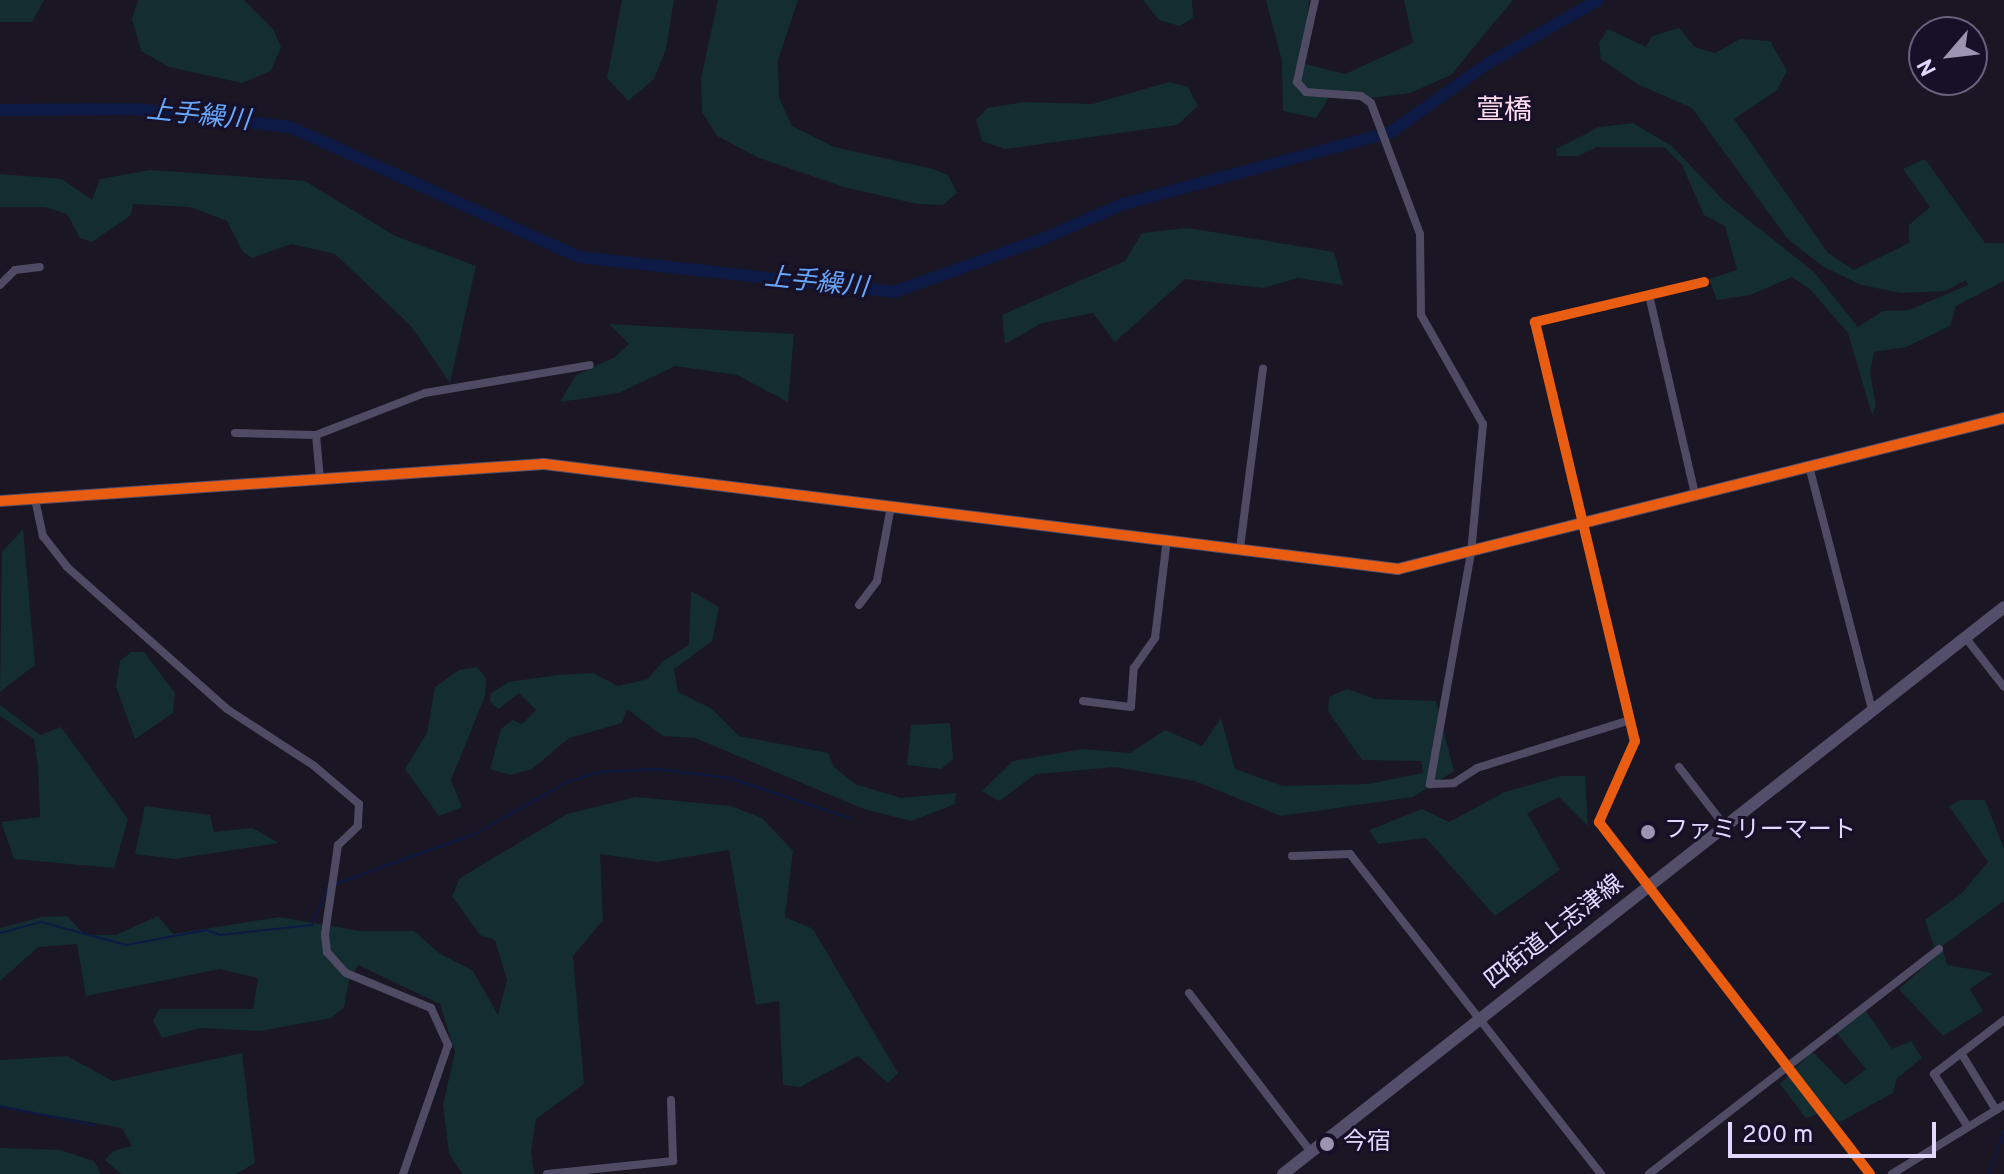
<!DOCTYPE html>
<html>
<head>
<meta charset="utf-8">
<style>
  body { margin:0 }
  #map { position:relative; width:2004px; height:1174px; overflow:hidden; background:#1a1623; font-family:Overpass,"Noto Sans JP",sans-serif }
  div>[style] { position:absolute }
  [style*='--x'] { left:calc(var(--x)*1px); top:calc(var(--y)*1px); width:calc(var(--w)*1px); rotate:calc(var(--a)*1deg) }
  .green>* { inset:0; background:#142d31 }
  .stream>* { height:2px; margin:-1px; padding:0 1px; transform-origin:1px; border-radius:1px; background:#0c1a45 }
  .river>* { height:12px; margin:-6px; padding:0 6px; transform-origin:6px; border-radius:6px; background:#0c1a45 }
  .street>* { height:8px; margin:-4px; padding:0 4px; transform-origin:4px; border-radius:4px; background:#4f4b64 }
  .secondary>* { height:12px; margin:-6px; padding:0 6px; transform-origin:6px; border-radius:6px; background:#534e6a }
  .cycleway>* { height:10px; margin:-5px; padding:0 5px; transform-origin:5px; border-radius:5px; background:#e95d12 }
  .dots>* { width:22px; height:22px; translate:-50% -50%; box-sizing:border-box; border:4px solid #171029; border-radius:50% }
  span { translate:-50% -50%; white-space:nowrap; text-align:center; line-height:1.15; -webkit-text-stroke:6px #171029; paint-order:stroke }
  .poi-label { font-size:24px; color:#e1d9ff }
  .left { translate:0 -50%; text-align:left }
  .street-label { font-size:24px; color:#e1d9ff }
  .water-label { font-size:26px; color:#67a8ff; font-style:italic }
  .quarter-label { font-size:28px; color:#ffdbee }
  .north { position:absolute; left:1908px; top:16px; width:80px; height:80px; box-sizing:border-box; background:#171029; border:2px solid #68607f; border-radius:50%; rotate:242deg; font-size:22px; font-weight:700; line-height:32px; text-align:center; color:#e1d9ff }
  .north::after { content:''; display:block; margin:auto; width:28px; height:36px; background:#9b95b2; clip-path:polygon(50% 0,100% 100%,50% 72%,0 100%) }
  .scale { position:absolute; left:1728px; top:1122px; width:208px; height:36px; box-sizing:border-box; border:4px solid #e1d9ff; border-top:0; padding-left:10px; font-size:24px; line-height:28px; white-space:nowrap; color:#e1d9ff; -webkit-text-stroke:6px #171029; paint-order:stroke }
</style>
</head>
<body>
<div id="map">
  <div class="green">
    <i style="clip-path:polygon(0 0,44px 0,32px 22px,0 22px)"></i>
    <i style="clip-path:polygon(138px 0,244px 0,273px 29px,281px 47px,271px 71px,242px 83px,169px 67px,141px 51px,132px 19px)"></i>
    <i style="clip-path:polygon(622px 0,674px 0,666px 49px,654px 79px,628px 101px,607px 78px)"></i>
    <i style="clip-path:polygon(718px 0,798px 0,778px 60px,779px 98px,792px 126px,834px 147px,933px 169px,948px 175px,957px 193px,943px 205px,917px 204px,844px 187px,759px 158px,717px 136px,702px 112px,701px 78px)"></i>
    <i style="clip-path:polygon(1143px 0,1192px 0,1193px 18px,1179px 26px,1159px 20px)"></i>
    <i style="clip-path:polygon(1266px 0,1309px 0,1302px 63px,1345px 74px,1413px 43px,1404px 0,1513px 0,1451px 75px,1410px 93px,1355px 100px,1332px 93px,1316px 118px,1283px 111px,1282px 61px)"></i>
    <i style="clip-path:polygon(1679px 28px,1695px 47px,1715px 53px,1740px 39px,1770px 41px,1787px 71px,1777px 90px,1734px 119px,1828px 253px,1854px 270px,1909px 243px,1909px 225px,1930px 207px,1903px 169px,1925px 159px,1985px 243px,2004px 243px,2004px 281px,1956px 306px,1950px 326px,1906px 347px,1874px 352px,1870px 373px,1876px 406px,1872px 415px,1848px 333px,1810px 289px,1792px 277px,1750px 295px,1717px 300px,1709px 279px,1737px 270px,1725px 226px,1704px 215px,1682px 165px,1664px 147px,1597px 147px,1578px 156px,1557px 156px,1556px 149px,1599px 127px,1633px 123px,1673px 147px,1723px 200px,1814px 272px,1858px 327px,1883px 311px,1909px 310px,1968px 285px,1966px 280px,1945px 291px,1901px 293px,1861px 285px,1822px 266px,1787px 238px,1692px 108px,1637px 84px,1601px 59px,1599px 43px,1608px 29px,1646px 47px,1652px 36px)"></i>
    <i style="clip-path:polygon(1169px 82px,1188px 87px,1198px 106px,1177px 125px,1005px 149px,982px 141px,976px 120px,987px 108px,1024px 102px,1092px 104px)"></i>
    <i style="clip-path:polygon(150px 170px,305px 181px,395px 236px,476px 266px,450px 383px,411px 326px,335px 254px,291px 244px,252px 258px,243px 252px,227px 221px,190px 207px,133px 204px,131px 215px,92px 242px,80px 238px,67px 214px,45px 207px,0 207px,0 174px,62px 179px,92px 200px,100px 179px)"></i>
    <i style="clip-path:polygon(1188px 228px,1334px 252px,1343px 285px,1298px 278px,1263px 288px,1185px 279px,1115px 342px,1093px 313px,1042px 323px,1005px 344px,1002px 315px,1125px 261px,1142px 233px)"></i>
    <i style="clip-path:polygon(609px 324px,794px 334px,788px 402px,737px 375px,675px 366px,619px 393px,560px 402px,576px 375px,615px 357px,629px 344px)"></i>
    <i style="clip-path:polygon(23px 529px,35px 665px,0 692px,2px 552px)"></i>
    <i style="clip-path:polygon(691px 591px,719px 607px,712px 641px,674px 669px,678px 692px,712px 709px,739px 736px,828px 753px,834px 767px,855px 784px,901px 798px,956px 793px,955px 804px,911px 821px,864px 809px,695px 738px,663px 736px,627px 709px,622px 723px,569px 738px,532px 769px,511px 775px,490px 769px,501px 729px,512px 720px,522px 724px,536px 710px,519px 693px,499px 709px,490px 702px,491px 693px,509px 682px,557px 675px,593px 673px,618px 686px,648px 679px,663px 661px,689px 645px)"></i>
    <i style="clip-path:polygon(131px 652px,144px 652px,175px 693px,173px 713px,135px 739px,116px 687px,120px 661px)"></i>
    <i style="clip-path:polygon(477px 667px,486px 678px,485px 696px,451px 780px,462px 807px,439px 816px,405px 769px,427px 733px,435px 687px,459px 670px)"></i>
    <i style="clip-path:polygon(1347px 689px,1376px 699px,1436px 701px,1454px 771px,1413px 797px,1281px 816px,1195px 781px,1116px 767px,1036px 774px,999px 801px,982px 791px,1013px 761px,1083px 749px,1130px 753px,1165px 730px,1202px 746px,1221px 718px,1235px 769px,1283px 786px,1368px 784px,1423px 773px,1421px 761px,1362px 760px,1328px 711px,1329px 697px)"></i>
    <i style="clip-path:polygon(0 705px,40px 735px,61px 727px,128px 819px,114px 868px,14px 859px,1px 822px,40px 817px,38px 766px,34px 739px,0 716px)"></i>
    <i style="clip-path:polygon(950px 723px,953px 759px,941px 769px,907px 765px,911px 725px)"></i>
    <i style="clip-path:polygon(1561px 776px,1585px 776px,1588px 826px,1559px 797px,1527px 813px,1560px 870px,1495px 916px,1426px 838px,1378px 844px,1369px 830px,1422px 809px,1449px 822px,1505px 792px)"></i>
    <i style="clip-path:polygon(636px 797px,731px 806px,762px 818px,793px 851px,785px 917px,813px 929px,898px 1073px,888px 1083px,858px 1056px,800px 1087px,783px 1085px,779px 1001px,756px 1005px,729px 850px,657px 862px,600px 854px,603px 920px,573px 956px,584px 1084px,536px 1119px,531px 1151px,534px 1174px,462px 1174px,449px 1153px,443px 1105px,455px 1052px,440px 1004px,358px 965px,349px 980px,344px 1007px,331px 1018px,260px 1031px,201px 1028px,162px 1038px,153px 1021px,159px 1009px,253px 1009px,258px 978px,220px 969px,86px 996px,77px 944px,38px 947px,0 981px,0 928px,42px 917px,67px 916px,85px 935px,116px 935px,158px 916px,173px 934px,279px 917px,360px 931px,414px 931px,439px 953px,473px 971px,498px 1015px,507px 980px,495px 940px,480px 935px,452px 896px,460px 878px,567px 814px)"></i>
    <i style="clip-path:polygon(1961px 800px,1985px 800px,2004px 849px,2004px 901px,1942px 946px,1947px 965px,1993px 973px,1970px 989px,1983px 1011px,1943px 1036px,1899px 989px,1937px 955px,1925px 920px,1962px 893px,1988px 862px,1949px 806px)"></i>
    <i style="clip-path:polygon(145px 806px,210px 815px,214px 832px,252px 828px,279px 843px,175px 859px,135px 854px)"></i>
    <i style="clip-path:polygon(1865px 1010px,1892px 1049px,1911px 1041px,1922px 1058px,1897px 1078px,1893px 1093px,1840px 1122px,1817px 1114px,1806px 1118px,1780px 1084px,1812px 1051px,1845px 1085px,1866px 1069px,1835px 1031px)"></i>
    <i style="clip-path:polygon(242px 1053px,255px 1163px,236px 1174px,121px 1174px,105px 1160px,113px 1151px,132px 1146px,122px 1128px,0 1106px,0 1060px,67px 1056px,113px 1081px)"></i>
    <i style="clip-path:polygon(0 1148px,60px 1150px,94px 1161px,101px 1174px,0 1174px)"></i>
  </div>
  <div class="stream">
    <i style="--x:335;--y:884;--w:149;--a:-19.7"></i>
    <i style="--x:475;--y:834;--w:106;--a:-29.5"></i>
    <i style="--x:567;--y:782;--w:34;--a:-17"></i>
    <i style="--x:600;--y:772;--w:57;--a:-3"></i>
    <i style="--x:657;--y:769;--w:73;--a:7.1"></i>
    <i style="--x:729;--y:778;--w:127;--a:18.3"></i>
    <i style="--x:0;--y:933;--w:42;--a:-15"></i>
    <i style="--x:41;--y:922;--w:88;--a:15.1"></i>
    <i style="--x:126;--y:945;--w:82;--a:-10.5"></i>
    <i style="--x:207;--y:930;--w:14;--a:21"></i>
    <i style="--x:220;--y:935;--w:93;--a:-6.2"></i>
    <i style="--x:312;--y:925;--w:43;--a:-67"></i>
    <i style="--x:0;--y:1106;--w:96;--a:11.4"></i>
    <i style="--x:1989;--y:1174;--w:46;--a:-71.2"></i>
  </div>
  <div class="river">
    <i style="--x:0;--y:110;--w:136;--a:-0.4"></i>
    <i style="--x:136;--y:109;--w:155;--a:6.7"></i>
    <i style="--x:290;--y:127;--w:317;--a:24.2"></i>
    <i style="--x:579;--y:257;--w:317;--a:6.3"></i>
    <i style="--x:894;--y:292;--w:160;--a:-19.7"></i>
    <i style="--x:1045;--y:238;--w:85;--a:-23.6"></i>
    <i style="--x:1123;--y:204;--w:278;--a:-15"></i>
    <i style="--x:1391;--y:132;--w:118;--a:-35.3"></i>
    <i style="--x:1487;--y:64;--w:128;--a:-30"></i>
  </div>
  <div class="street">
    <i style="--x:1315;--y:0;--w:84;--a:102.4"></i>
    <i style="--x:1297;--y:82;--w:13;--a:48"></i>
    <i style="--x:1306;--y:92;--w:55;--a:4.2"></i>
    <i style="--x:1361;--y:96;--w:12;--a:35"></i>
    <i style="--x:1371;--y:103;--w:140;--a:69.5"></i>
    <i style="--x:1420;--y:234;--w:81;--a:89.3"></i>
    <i style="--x:1421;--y:315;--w:125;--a:60.4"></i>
    <i style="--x:1483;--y:424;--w:130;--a:95.3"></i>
    <i style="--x:1471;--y:553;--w:235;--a:100.1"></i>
    <i style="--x:1430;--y:784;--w:24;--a:-2"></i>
    <i style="--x:1454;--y:783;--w:27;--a:-33"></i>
    <i style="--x:1477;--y:768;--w:160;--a:-17.4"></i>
    <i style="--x:1704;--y:282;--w:174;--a:166.7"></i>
    <i style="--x:1535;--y:322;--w:431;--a:76.6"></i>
    <i style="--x:1635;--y:741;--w:89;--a:114"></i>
    <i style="--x:1599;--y:822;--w:444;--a:52.4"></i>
    <i style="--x:0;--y:285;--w:21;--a:-45"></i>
    <i style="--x:15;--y:270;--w:25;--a:-7"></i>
    <i style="--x:1649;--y:295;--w:204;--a:77"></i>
    <i style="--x:235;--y:433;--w:81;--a:1.4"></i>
    <i style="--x:316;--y:435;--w:117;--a:-21.1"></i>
    <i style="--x:425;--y:393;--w:167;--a:-9.6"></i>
    <i style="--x:316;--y:435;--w:44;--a:84.8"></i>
    <i style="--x:1809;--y:466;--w:252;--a:75.5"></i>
    <i style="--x:35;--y:499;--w:38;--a:78"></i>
    <i style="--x:43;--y:536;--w:39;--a:52"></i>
    <i style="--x:67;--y:567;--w:214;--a:41.6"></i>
    <i style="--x:227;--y:709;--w:103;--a:33.1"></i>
    <i style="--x:313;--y:765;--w:60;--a:40.3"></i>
    <i style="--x:359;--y:804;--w:22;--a:93"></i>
    <i style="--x:358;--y:826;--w:28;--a:136"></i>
    <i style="--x:338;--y:845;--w:90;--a:98.3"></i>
    <i style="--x:325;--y:934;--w:18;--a:84"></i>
    <i style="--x:327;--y:952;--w:28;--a:48"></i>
    <i style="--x:346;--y:973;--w:92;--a:22.4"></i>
    <i style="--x:431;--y:1008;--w:41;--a:65.3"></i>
    <i style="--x:448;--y:1045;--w:137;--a:109.2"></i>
    <i style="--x:1240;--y:548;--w:181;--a:-82.7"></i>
    <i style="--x:859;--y:605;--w:30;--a:-53"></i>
    <i style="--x:877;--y:581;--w:76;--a:-79.4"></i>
    <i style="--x:1965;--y:637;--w:63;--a:52"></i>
    <i style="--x:1083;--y:701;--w:48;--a:7.1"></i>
    <i style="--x:1131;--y:707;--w:39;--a:-86"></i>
    <i style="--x:1134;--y:668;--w:37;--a:-55"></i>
    <i style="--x:1155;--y:638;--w:100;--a:-83.1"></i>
    <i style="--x:1679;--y:767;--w:75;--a:52.1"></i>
    <i style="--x:1292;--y:856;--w:58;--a:-2"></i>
    <i style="--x:1350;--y:854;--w:407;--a:51.9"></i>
    <i style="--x:1189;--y:993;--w:200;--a:52.5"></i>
    <i style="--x:1961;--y:1053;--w:67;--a:58.4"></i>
    <i style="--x:1968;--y:1127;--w:63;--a:-122.7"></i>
    <i style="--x:1934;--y:1074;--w:88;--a:-37.6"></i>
    <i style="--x:547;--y:1174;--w:127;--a:-5.9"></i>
    <i style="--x:673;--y:1161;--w:61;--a:-91.9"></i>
    <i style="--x:1649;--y:1174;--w:367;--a:-37.8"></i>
    <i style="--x:1892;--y:1174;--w:132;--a:-31.6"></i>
  </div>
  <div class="secondary">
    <i style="--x:0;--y:501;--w:545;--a:-3.89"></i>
    <i style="--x:544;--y:464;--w:860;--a:7.01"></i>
    <i style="--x:1398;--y:569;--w:625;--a:-13.99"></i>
    <i style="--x:1283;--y:1174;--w:917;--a:-38.18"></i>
  </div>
  <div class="cycleway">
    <i style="--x:1704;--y:282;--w:174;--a:166.7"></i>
    <i style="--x:1535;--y:322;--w:431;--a:76.6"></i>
    <i style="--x:1635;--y:741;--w:89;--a:114"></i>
    <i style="--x:1599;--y:822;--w:444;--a:52.4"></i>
    <i style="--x:0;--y:501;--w:545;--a:-3.89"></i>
    <i style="--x:544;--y:464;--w:860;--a:7.01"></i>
    <i style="--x:1398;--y:569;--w:625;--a:-13.99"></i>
  </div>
  <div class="dots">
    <i style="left:1648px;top:832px;background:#9b95b2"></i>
    <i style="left:1327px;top:1144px;background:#9b95b2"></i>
  </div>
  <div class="poi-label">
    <span class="left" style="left:1664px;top:832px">ファミリーマート</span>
    <span class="left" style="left:1343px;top:1144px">今宿</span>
  </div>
  <div class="street-label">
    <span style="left:1555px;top:933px;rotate:-38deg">四街道上志津線</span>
  </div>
  <div class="water-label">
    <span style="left:198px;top:117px;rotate:6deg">上手繰川</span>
    <span style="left:816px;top:284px;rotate:6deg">上手繰川</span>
  </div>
  <div class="quarter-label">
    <span style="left:1504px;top:112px">萱橋</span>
  </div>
  <div class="north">N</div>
  <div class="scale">200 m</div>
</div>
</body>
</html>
